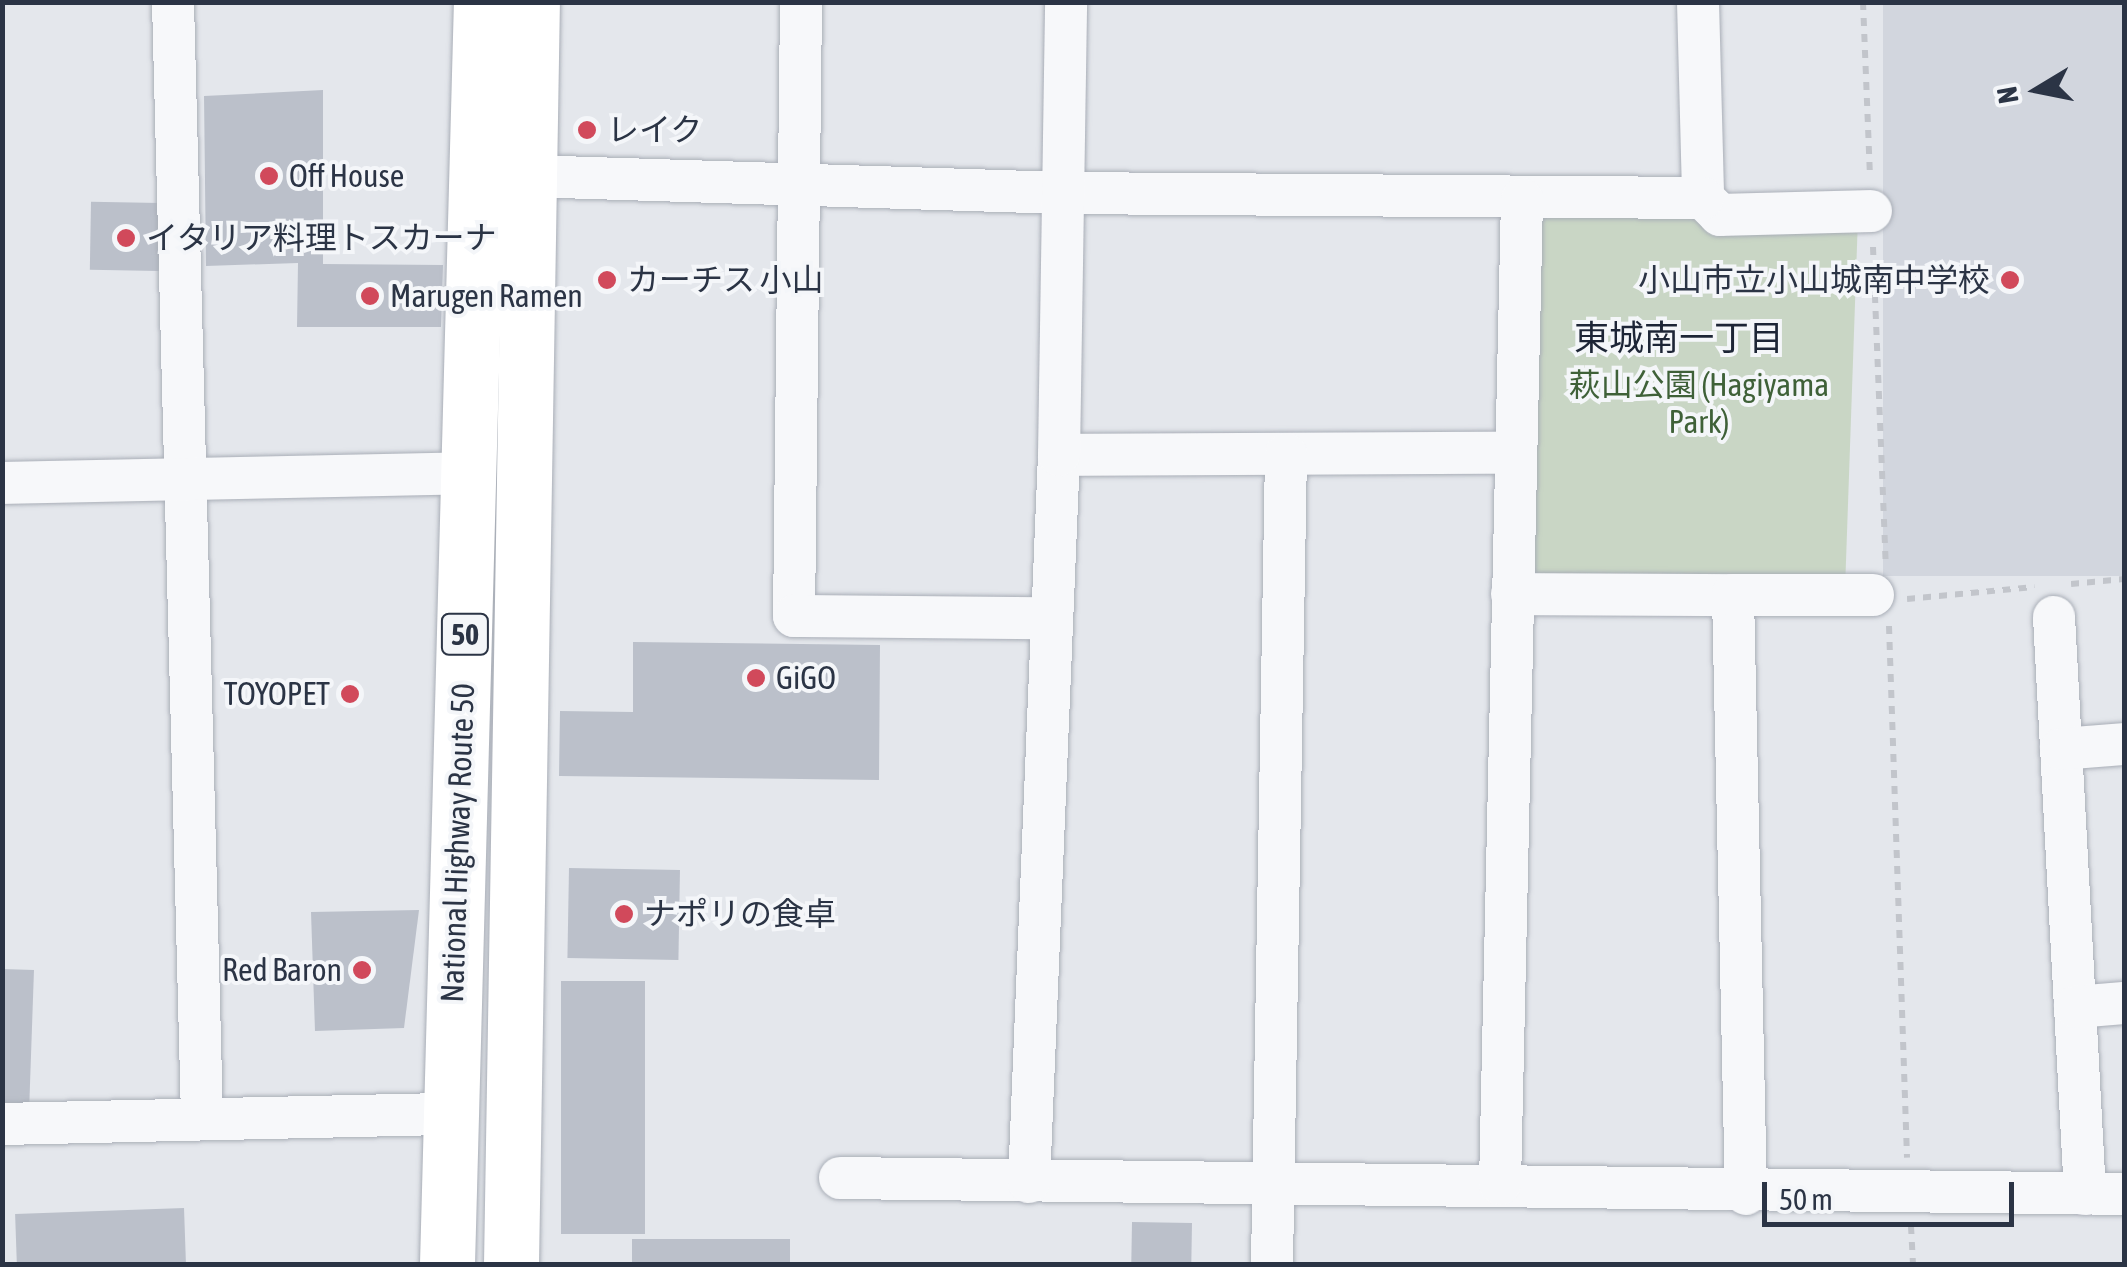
<!DOCTYPE html>
<html>
<head>
<meta charset="utf-8">
<style>
  body { margin:0 }
  #map { position:relative; width:2127px; height:1267px; overflow:hidden; background:#e4e7ec; font-family:"Asap Condensed","Noto Sans JP",sans-serif }
  div>[style] { position:absolute }
  [style*='--x'] { left:calc(var(--x)*1px); top:calc(var(--y)*1px); width:calc(var(--w)*1px); rotate:calc(var(--a)*1deg) }
  .built>* { inset:0; background:#d2d6de; transform-origin:0 0 }
  .green>* { inset:0; background:#c9d6c5; transform-origin:0 0 }
  .building>* { inset:0; background:#bbc0ca; transform-origin:0 0 }
  .path>* { height:6px; margin-top:-3px; transform-origin:0; background:repeating-linear-gradient(90deg,#c2c5cb 0 8px,transparent 0 16px) }
  .roads { filter:drop-shadow(0 0 2px #a9aeb7) drop-shadow(0 0 2px #a9aeb7) }
  .minor>* { height:42px; margin:-21px; padding:0 21px; transform-origin:21px; border-radius:21px; background:#f7f8fa }
  .highway>* { height:55px; margin:-27.5px; padding:0 27.5px; transform-origin:27.5px; border-radius:27.5px; background:#fff }
  .dots>* { width:28px; height:28px; translate:-50% -50%; box-sizing:border-box; border:5px solid #f4f6f9; border-radius:50% }
  span { translate:-50% -50%; white-space:nowrap; text-align:center; line-height:1.15; -webkit-text-stroke:8px #f4f6f9; paint-order:stroke }
  .shield-label span { padding:2px 8px; background:#f4f6f9; border:2px solid; border-radius:8px; -webkit-text-stroke-width:0 }
  .shield-label { font-size:30px; color:#2b3445; font-weight:700 }
  .poi-label { font-size:32px; color:#2b3445 }
  .left { translate:0 -50%; text-align:left }
  .right { translate:-100% -50%; text-align:right }
  .park-label { font-size:32px; color:#3f6138 }
  .street-label { font-size:32px; color:#2b3445 }
  .neighbourhood-label { font-size:35px; color:#1d2536 }
  .frame { position:absolute; inset:0; border:5px solid #2b3445; pointer-events:none }
  .north { position:absolute; left:1987px; top:40px; width:100px; height:100px; -webkit-text-stroke:8px #f4f6f9; paint-order:stroke; rotate:260deg; font-size:28px; font-weight:700; line-height:40px; text-align:center; color:#2b3445 }
  .north::after { content:''; display:block; margin:auto; width:35px; height:45px; background:#2b3445; clip-path:polygon(50% 0,100% 100%,50% 72%,0 100%) }
  .scale { position:absolute; left:1762px; top:1182px; width:252px; height:45px; box-sizing:border-box; border:5px solid #2b3445; border-top:0; padding-left:12px; font-size:30px; line-height:35px; white-space:nowrap; color:#2b3445; -webkit-text-stroke:8px #f4f6f9; paint-order:stroke }
</style>
</head>
<body>
<div id="map">
  <div class="built">
    <i style="left:1883px;top:3px;width:241px;height:573px"></i>
  </div>
  <div class="green">
    <i style="left:1537px;top:212px;width:321px;height:369px;rotate:2deg"></i>
  </div>
  <div class="building">
    <i style="clip-path:polygon(323px 90px,323px 264px,443px 265px,441px 327px,297px 327px,298px 263px,206px 266px,204px 96px)"></i>
    <i style="left:160px;top:203px;width:68px;height:69px;rotate:91deg"></i>
    <i style="clip-path:polygon(633px 642px,880px 645px,879px 780px,559px 776px,560px 711px,633px 712px)"></i>
    <i style="left:569px;top:868px;width:111px;height:90px;rotate:1deg"></i>
    <i style="clip-path:polygon(419px 910px,404px 1028px,315px 1031px,311px 912px)"></i>
    <i style="left:2px;top:969px;width:32px;height:148px;rotate:2deg"></i>
    <i style="left:561px;top:981px;width:84px;height:253px"></i>
    <i style="left:184px;top:1208px;width:56px;height:169px;rotate:88deg"></i>
    <i style="left:1192px;top:1223px;width:41px;height:60px;rotate:91deg"></i>
    <i style="left:790px;top:1239px;width:25px;height:158px;rotate:90deg"></i>
  </div>
  <div class="path">
    <i style="--x:1863;--y:2;--w:172;--a:87.7"></i>
    <i style="--x:1873;--y:247;--w:317;--a:87.7"></i>
    <i style="--x:2071;--y:584;--w:53;--a:-5.4"></i>
    <i style="--x:1907;--y:599;--w:128;--a:-5.4"></i>
    <i style="--x:1889;--y:626;--w:532;--a:88.06"></i>
    <i style="--x:1911;--y:1226;--w:38;--a:87"></i>
  </div>
  <div class="roads">
    <div class="minor">
      <i style="--x:173;--y:2;--w:1117;--a:88.51"></i>
      <i style="--x:801;--y:2;--w:614;--a:90.65"></i>
      <i style="--x:794;--y:616;--w:254;--a:0.5"></i>
      <i style="--x:1698;--y:2;--w:196;--a:88.5"></i>
      <i style="--x:1703;--y:198;--w:24;--a:45"></i>
      <i style="--x:1720;--y:215;--w:151;--a:-1.5"></i>
      <i style="--x:528;--y:176;--w:536;--a:1.82"></i>
      <i style="--x:1064;--y:193;--w:639;--a:0.45"></i>
      <i style="--x:1059;--y:455;--w:457;--a:-0.3"></i>
      <i style="--x:2;--y:483;--w:468;--a:-1.2"></i>
      <i style="--x:1512;--y:594;--w:221;--a:0.3"></i>
      <i style="--x:1733;--y:595;--w:599;--a:88.76"></i>
      <i style="--x:1733;--y:595;--w:140;--a:0"></i>
      <i style="--x:2054;--y:617;--w:578;--a:86.92"></i>
      <i style="--x:2061;--y:749;--w:63;--a:-4.5"></i>
      <i style="--x:2075;--y:1007;--w:49;--a:-4.7"></i>
      <i style="--x:2;--y:1124;--w:447;--a:-1.3"></i>
      <i style="--x:840;--y:1178;--w:1284;--a:0.71"></i>
      <i style="--x:1029;--y:1182;--w:728;--a:-87.64"></i>
      <i style="--x:1059;--y:455;--w:453;--a:-89.1"></i>
      <i style="--x:1500;--y:1184;--w:985;--a:-88.72"></i>
      <i style="--x:1272;--y:1264;--w:810;--a:-89.01"></i>
    </div>
    <div class="highway">
      <i style="--x:447;--y:1264;--w:1262;--a:-88.46"></i>
      <i style="--x:511;--y:1264;--w:1262;--a:-89.05"></i>
    </div>
  </div>
  <div class="dots">
    <i style="left:587px;top:130px;background:#d1495b"></i>
    <i style="left:269px;top:176px;background:#d1495b"></i>
    <i style="left:126px;top:238px;background:#d1495b"></i>
    <i style="left:607px;top:280px;background:#d1495b"></i>
    <i style="left:2010px;top:280px;background:#d1495b"></i>
    <i style="left:370px;top:296px;background:#d1495b"></i>
    <i style="left:756px;top:678px;background:#d1495b"></i>
    <i style="left:350px;top:694px;background:#d1495b"></i>
    <i style="left:624px;top:914px;background:#d1495b"></i>
    <i style="left:362px;top:970px;background:#d1495b"></i>
  </div>
  <div class="shield-label">
    <span style="left:465px;top:634px">50</span>
  </div>
  <div class="poi-label">
    <span class="left" style="left:607px;top:130px">レイク</span>
    <span class="left" style="left:289px;top:176px">Off House</span>
    <span class="left" style="left:146px;top:238px">イタリア料理トスカーナ</span>
    <span class="left" style="left:627px;top:280px">カーチス 小山</span>
    <span class="right" style="left:1990px;top:280px">小山市立小山城南中学校</span>
    <span class="left" style="left:390px;top:296px">Marugen Ramen</span>
    <span class="left" style="left:776px;top:678px">GiGO</span>
    <span class="right" style="left:330px;top:694px">TOYOPET</span>
    <span class="left" style="left:644px;top:914px">ナポリの食卓</span>
    <span class="right" style="left:342px;top:970px">Red Baron</span>
  </div>
  <div class="park-label">
    <span style="left:1699px;top:404px">萩山公園 (Hagiyama<br>Park)</span>
  </div>
  <div class="street-label">
    <span style="left:458px;top:843px;rotate:-88deg">National Highway Route 50</span>
  </div>
  <div class="neighbourhood-label">
    <span style="left:1679px;top:337px">東城南一丁目</span>
  </div>
  <div class="frame"></div>
  <div class="north">N</div>
  <div class="scale">50 m</div>
</div>
</body>
</html>
